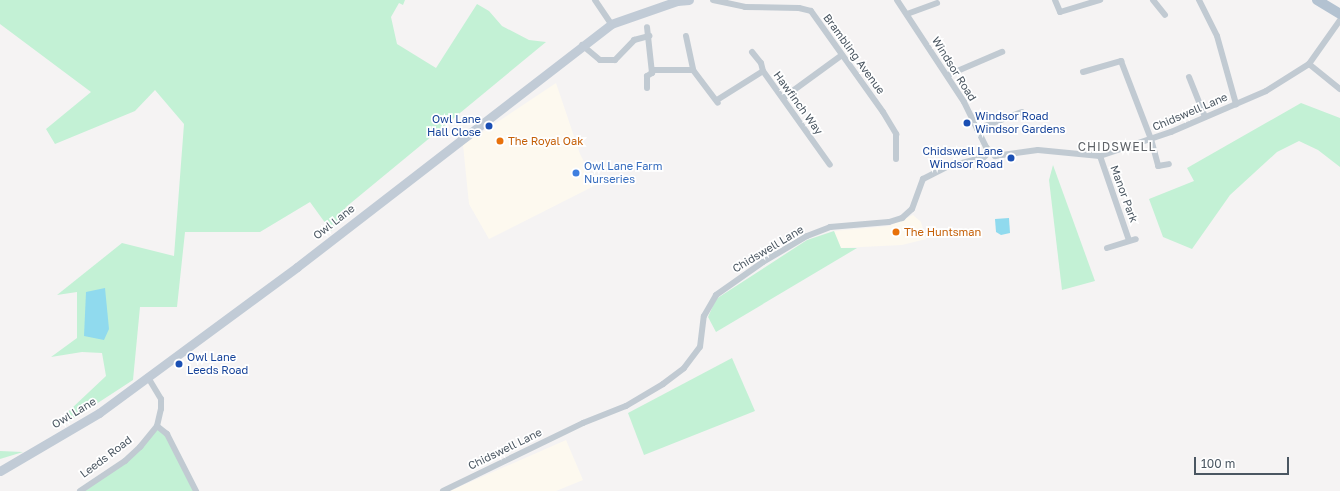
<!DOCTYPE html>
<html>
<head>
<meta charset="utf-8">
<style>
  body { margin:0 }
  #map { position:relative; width:1340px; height:491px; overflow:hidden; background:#f5f3f3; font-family:"Golos Text",sans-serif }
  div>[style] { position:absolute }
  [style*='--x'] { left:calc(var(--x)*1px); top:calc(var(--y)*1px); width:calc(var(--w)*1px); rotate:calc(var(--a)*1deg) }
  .commercial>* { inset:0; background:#fdf9ef }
  .green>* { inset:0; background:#c3f1d5 }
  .water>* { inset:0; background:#90daee }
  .street>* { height:6px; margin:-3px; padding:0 3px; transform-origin:3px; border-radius:3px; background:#c1cad2 }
  .secondary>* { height:9px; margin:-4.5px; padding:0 4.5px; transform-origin:4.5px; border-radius:4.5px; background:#c1cbd6 }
  .primary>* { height:10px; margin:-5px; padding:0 5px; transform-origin:5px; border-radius:5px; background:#b3c2d1 }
  .dots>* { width:11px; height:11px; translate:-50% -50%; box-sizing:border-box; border:2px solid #fff; border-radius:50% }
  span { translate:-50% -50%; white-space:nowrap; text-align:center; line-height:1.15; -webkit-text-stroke:3.5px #fff; paint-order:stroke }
  .street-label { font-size:11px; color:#4a5661 }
  .transit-label { font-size:11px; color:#164399 }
  .left { translate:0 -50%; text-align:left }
  .right { translate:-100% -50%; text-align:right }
  .food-label { font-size:11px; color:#c56008 }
  .shop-label { font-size:11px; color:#366cbe }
  .neighbourhood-label { font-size:12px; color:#5f6368; letter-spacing:1px }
  .scale { position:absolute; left:1194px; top:457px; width:95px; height:18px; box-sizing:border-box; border:2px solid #4a5661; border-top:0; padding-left:5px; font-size:12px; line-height:14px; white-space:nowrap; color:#4a5661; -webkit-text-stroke:3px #fff; paint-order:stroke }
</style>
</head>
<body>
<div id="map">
  <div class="commercial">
    <i style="clip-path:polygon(556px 83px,580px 154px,596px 185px,489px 239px,469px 204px,463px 145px)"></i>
    <i style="clip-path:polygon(913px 215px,921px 222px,926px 239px,902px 245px,841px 248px,834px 231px,889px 226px)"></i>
    <i style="clip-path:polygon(566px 440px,583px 480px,556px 491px,450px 491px)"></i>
  </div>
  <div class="green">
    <i style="clip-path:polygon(0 0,405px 0,403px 5px,399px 3px,391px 17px,397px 44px,436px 68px,477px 4px,489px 11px,502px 26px,529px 40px,546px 42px,346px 207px,331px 231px,310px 202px,260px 232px,185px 232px,177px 307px,140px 307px,133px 380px,64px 425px,54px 425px,106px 376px,102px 353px,82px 352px,51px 357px,77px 338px,77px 292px,57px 295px,122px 243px,174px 256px,184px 124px,155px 90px,135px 111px,55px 144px,46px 129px,91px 92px,0 24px)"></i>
    <i style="clip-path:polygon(1301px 103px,1340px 118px,1340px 167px,1318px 150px,1299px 141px,1277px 152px,1230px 195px,1192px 249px,1163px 237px,1149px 199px,1194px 181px,1187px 168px)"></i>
    <i style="clip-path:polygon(1053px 165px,1095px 281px,1062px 290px,1049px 180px)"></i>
    <i style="clip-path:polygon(834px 231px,841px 248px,857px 248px,716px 332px,708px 317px,716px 299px,807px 240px)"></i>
    <i style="clip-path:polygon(732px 358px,755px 411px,644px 455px,628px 413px)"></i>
    <i style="clip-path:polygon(157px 426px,167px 434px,196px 491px,80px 491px,125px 461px)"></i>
    <i style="clip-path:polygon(0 451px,23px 452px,0 459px)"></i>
  </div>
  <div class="water">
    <i style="clip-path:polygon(1009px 218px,1010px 233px,1001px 235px,996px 232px,995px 219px)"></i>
    <i style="clip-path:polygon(105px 288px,109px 329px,104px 340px,84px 336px,86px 292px)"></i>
  </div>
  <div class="street">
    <i style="--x:595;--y:0;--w:29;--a:56"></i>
    <i style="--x:713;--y:0;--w:33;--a:12"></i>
    <i style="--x:745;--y:7;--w:54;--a:1.1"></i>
    <i style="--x:799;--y:8;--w:12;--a:14"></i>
    <i style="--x:811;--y:11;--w:124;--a:54.5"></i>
    <i style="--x:883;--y:112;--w:26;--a:59"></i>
    <i style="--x:896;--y:134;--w:25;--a:90"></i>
    <i style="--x:897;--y:0;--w:122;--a:56.7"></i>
    <i style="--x:964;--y:102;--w:50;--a:63.9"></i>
    <i style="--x:986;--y:147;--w:13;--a:45"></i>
    <i style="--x:995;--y:156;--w:43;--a:-7.9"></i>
    <i style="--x:1038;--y:150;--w:62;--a:5.5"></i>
    <i style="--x:1100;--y:156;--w:75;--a:-18.7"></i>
    <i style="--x:1171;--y:132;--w:103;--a:-23.3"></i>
    <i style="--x:1266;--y:91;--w:51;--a:-32.1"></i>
    <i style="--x:1309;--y:64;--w:54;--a:-54.8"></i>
    <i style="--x:1055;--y:0;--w:13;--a:67"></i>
    <i style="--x:1060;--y:12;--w:42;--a:-16.7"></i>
    <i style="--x:1153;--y:0;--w:19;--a:51"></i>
    <i style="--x:1199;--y:0;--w:40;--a:63.4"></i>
    <i style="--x:1217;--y:36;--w:71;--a:74.4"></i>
    <i style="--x:907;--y:14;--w:32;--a:-20"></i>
    <i style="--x:686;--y:36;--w:35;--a:78"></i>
    <i style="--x:582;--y:45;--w:23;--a:40"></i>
    <i style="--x:600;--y:60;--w:15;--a:0"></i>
    <i style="--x:615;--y:60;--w:28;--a:-46"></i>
    <i style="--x:634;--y:40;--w:16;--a:-15"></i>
    <i style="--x:752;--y:52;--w:14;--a:51"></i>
    <i style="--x:761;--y:63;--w:8;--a:76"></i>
    <i style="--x:763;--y:71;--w:115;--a:54.5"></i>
    <i style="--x:1309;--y:64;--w:40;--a:39"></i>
    <i style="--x:652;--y:70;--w:41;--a:0"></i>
    <i style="--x:693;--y:70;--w:41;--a:52.9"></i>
    <i style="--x:1083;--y:72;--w:40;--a:-16"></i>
    <i style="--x:1121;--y:61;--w:84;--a:69"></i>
    <i style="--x:1151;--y:139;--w:28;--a:75"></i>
    <i style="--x:1158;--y:166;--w:11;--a:-10"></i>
    <i style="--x:948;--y:75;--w:59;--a:-23.1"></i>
    <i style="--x:1189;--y:77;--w:43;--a:68.2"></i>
    <i style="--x:647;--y:88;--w:12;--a:-90"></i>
    <i style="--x:647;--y:76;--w:6;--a:-31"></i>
    <i style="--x:652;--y:73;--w:46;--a:-96.2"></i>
    <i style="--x:783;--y:98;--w:73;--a:-36.1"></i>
    <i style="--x:717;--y:100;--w:54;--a:-32.2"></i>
    <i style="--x:977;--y:129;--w:48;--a:-20.7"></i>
    <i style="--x:1100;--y:156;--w:89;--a:71"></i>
    <i style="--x:1107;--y:248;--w:30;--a:-17"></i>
    <i style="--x:157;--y:426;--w:13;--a:39"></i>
    <i style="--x:167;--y:434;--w:64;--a:63"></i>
    <i style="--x:80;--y:491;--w:54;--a:-33.7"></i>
    <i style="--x:125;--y:461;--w:21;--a:-43"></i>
    <i style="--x:140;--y:447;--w:27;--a:-51"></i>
    <i style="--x:157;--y:426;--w:17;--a:-77"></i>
    <i style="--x:161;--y:409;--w:10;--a:-90"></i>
    <i style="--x:161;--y:399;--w:26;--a:-121"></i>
    <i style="--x:443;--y:491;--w:156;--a:-25.9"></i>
    <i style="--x:583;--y:423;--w:46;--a:-21.6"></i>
    <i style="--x:626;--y:406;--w:43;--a:-30.7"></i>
    <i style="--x:663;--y:384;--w:26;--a:-37"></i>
    <i style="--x:684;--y:368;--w:26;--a:-53"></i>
    <i style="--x:700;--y:347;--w:31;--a:-83"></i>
    <i style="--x:704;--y:316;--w:24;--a:-60"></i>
    <i style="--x:716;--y:295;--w:57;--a:-35.1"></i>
    <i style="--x:763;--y:262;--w:51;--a:-30.6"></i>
    <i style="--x:807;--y:236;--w:25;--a:-21"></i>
    <i style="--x:830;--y:227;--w:59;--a:-4.8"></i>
    <i style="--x:889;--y:222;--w:14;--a:-17"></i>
    <i style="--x:902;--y:218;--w:13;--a:-42"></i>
    <i style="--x:912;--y:209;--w:32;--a:-70"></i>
    <i style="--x:923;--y:179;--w:27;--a:-27"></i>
    <i style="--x:947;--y:167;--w:38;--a:-15"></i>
    <i style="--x:984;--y:157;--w:8;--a:-40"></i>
  </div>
  <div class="secondary">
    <i style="--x:0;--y:471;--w:115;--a:-30.4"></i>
    <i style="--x:99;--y:413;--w:246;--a:-36.4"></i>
    <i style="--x:297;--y:267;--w:397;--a:-37.7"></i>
    <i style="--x:611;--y:24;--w:70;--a:-19.2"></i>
    <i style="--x:677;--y:1;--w:12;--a:-5"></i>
  </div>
  <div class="primary">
    <i style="--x:1317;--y:0;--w:27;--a:31"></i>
  </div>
  <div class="dots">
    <i style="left:967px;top:123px;background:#1a4fb4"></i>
    <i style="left:489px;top:126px;background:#1a4fb4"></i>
    <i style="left:500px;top:141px;background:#e8710a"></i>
    <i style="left:1011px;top:158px;background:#1a4fb4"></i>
    <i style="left:576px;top:173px;background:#3f7fe0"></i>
    <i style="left:896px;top:232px;background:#e8710a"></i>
    <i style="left:179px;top:364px;background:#1a4fb4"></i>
  </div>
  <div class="street-label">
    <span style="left:854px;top:54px;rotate:54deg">Brambling Avenue</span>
    <span style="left:954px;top:69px;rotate:58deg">Windsor Road</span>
    <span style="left:798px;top:103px;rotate:54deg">Hawfinch Way</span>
    <span style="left:1190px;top:112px;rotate:-23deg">Chidswell Lane</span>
    <span style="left:1124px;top:194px;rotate:70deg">Manor Park</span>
    <span style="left:334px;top:222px;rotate:-38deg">Owl Lane</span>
    <span style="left:768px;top:249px;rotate:-31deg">Chidswell Lane</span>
    <span style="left:74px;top:413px;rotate:-31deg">Owl Lane</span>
    <span style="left:505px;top:449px;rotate:-26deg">Chidswell Lane</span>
    <span style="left:106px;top:457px;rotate:-37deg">Leeds Road</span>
  </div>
  <div class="transit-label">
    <span class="left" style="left:975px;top:123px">Windsor Road<br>Windsor Gardens</span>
    <span class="right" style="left:481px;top:126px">Owl Lane<br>Hall Close</span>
    <span class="right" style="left:1003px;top:158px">Chidswell Lane<br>Windsor Road</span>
    <span class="left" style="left:187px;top:364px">Owl Lane<br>Leeds Road</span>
  </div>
  <div class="food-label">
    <span class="left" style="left:508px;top:141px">The Royal Oak</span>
    <span class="left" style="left:904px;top:232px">The Huntsman</span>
  </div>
  <div class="shop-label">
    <span class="left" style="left:584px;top:173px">Owl Lane Farm<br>Nurseries</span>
  </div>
  <div class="neighbourhood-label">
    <span style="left:1117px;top:147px">CHIDSWELL</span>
  </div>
  <div class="scale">100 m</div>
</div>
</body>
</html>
